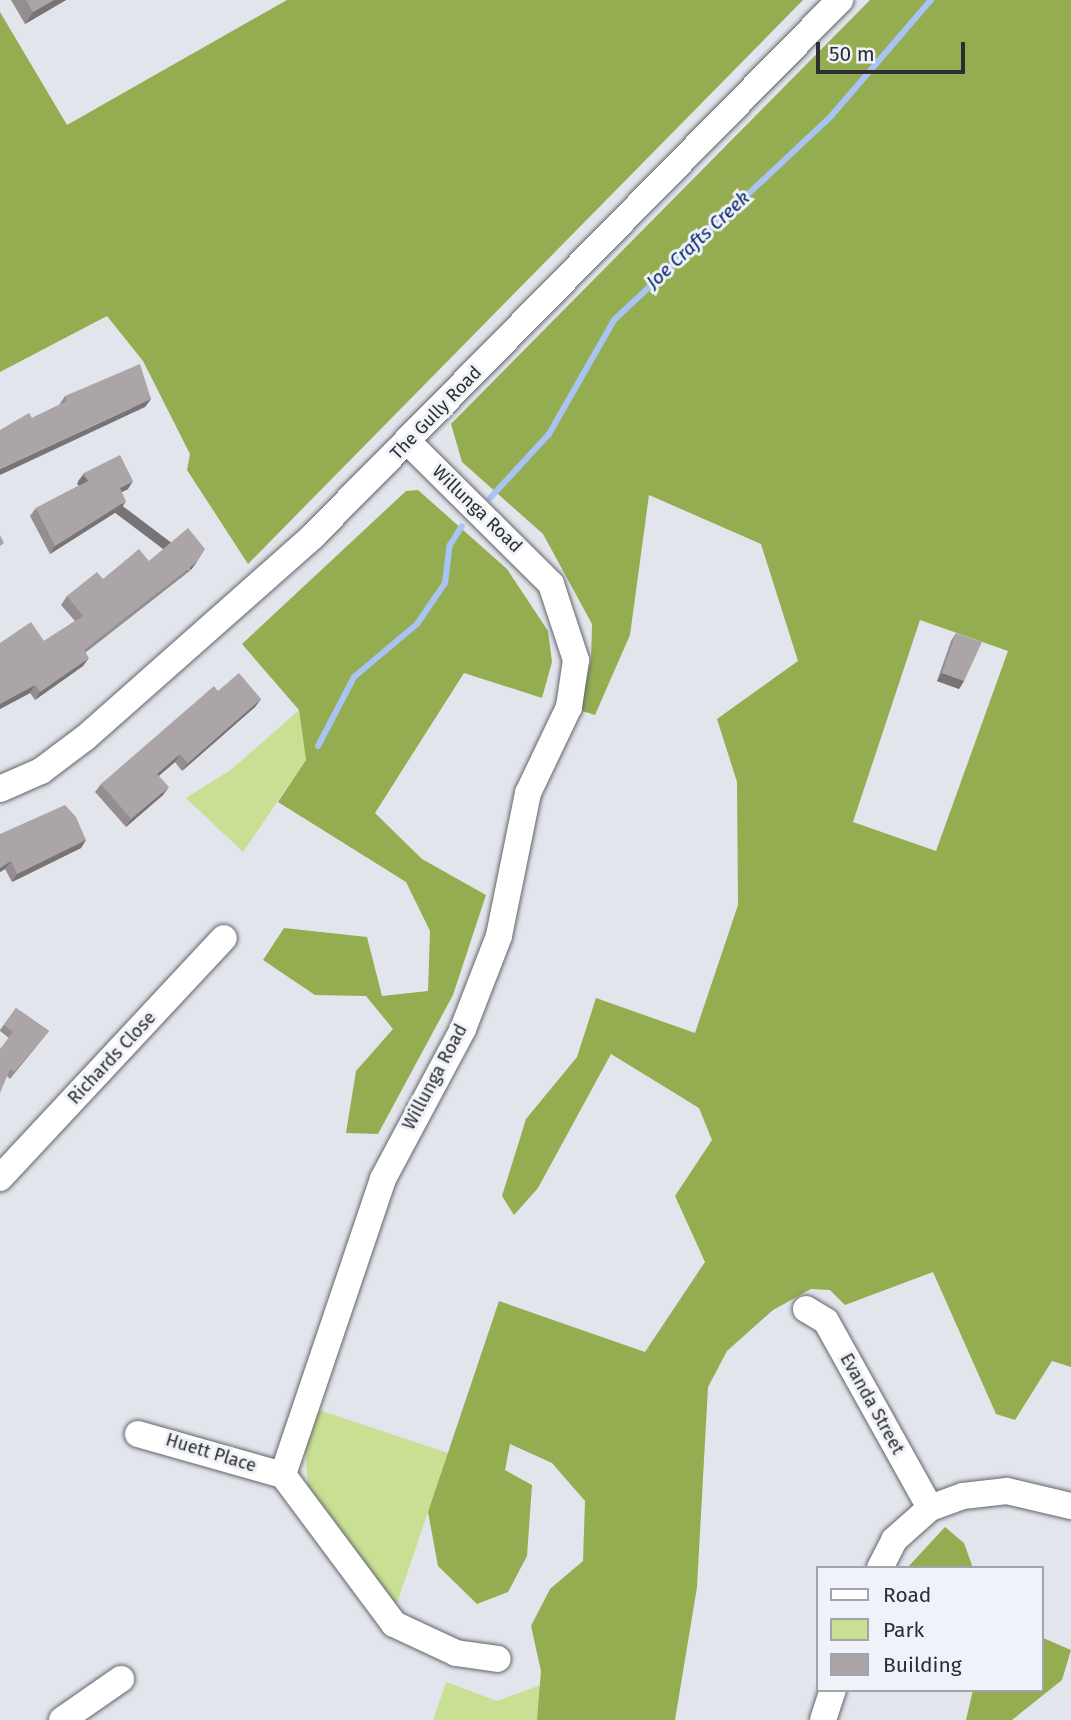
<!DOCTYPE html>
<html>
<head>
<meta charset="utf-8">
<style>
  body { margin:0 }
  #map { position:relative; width:1071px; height:1720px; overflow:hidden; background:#e3e5ec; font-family:"Fira Sans",sans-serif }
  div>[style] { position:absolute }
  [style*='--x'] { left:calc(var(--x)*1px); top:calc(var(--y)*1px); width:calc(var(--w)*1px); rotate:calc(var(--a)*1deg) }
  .green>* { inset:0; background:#c9df93 }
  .forest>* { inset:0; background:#94ad50 }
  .stream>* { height:6px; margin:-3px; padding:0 3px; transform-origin:3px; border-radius:3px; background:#a9c4f4 }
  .roads { filter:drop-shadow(0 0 2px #63656a) drop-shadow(0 0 2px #63656a) }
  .minor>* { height:26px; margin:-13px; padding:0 13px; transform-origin:13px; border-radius:13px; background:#fff }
  .wall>* { inset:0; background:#948e90 }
  .shaded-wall>* { inset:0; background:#787476; transform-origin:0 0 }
  .building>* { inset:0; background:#aca5a8 }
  span { translate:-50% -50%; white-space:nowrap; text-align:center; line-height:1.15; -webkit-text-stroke:6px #f0f2f9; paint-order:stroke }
  .street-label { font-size:18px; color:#2d2e31 }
  .water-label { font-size:19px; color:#062a6c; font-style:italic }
  .legend { position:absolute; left:816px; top:1566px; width:228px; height:126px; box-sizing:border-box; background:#f0f2f9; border:2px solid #a2a4a9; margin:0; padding:9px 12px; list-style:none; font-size:21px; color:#2d2e31 }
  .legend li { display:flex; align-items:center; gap:14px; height:35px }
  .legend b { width:35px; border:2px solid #a2a4a9 }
  .scale { position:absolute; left:816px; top:42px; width:149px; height:32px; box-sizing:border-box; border:4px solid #2d2e31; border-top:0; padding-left:9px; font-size:21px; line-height:24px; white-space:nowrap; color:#2d2e31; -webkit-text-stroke:5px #f0f2f9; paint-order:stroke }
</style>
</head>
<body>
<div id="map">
  <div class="green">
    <i style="clip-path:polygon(299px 710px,306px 760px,243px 852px,186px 798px,232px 769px)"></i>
    <i style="clip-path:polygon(316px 1409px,448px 1453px,395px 1609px,308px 1487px,305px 1446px)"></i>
    <i style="clip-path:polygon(576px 1672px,576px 1720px,433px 1720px,446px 1682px,497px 1701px)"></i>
  </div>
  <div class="forest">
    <i style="clip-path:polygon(287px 0,803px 0,248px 564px,187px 470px,190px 454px,143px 361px,107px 316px,0 372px,0 12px,67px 125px)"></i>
    <i style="clip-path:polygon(evenodd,870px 0,1071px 0,1071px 1367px,1052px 1361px,1015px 1420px,996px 1414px,933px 1272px,845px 1305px,830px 1290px,811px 1289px,773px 1310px,727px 1351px,708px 1387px,697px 1587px,675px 1720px,537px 1720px,541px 1671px,531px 1626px,550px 1589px,583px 1561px,585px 1501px,552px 1463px,510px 1444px,505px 1470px,532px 1485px,527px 1556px,508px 1592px,477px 1604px,438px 1566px,428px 1512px,499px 1301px,645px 1352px,705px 1262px,675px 1196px,712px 1140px,699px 1108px,611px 1054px,538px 1188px,514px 1215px,502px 1196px,526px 1119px,577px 1057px,596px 998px,695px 1033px,738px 905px,737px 782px,717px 719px,798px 661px,761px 544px,649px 495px,630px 635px,595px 715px,579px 710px,591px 660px,592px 624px,543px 534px,462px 462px,451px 424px,870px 0,920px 620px,1008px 651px,936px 851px,853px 822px,920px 620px)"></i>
    <i style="clip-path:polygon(418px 490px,507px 569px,548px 631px,552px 662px,542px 698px,464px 673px,375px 813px,422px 859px,486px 895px,453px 995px,378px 1134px,346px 1133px,356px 1071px,393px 1029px,366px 996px,315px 995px,263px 960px,284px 928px,367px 937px,382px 996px,428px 991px,430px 931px,406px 882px,278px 802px,306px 760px,299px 710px,242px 644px,406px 491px)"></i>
    <i style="clip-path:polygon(945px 1527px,964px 1543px,973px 1568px,907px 1568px)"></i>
    <i style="clip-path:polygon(1041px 1637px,1071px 1650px,1062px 1680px,1012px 1720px,966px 1720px,973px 1690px,1041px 1690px)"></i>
  </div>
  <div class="stream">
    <i style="--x:490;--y:498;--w:87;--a:-47.3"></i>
    <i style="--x:549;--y:434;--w:131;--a:-60.3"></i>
    <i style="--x:614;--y:320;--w:299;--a:-43.2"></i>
    <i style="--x:832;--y:115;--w:152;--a:-49.3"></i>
    <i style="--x:318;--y:746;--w:78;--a:-62.4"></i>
    <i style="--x:354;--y:677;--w:82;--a:-40.1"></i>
    <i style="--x:417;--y:624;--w:50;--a:-55.7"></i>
    <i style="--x:445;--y:583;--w:38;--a:-83"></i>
    <i style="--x:450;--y:545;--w:22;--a:-58"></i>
  </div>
  <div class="roads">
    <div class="minor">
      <i style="--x:409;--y:443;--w:200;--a:44.8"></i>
      <i style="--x:551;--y:584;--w:80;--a:71.8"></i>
      <i style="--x:576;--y:660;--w:48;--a:98.5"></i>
      <i style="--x:569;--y:707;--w:95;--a:115.5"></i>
      <i style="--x:528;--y:793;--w:146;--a:101.5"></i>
      <i style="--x:499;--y:936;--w:100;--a:111.2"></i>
      <i style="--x:463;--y:1029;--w:170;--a:118.1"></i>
      <i style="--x:383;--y:1179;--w:312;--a:108.7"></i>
      <i style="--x:283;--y:1475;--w:186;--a:53.3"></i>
      <i style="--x:394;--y:1624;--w:68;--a:25.1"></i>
      <i style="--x:456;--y:1653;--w:42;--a:8.1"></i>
      <i style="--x:0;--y:789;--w:45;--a:-23.7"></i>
      <i style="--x:41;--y:771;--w:55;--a:-36.9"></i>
      <i style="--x:85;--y:738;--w:305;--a:-41.5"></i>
      <i style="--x:313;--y:536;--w:752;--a:-45.49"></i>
      <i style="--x:0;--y:1178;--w:328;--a:-47"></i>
      <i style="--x:806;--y:1309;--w:23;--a:31"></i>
      <i style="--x:826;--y:1321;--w:214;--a:60.9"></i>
      <i style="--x:138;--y:1434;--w:151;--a:15.8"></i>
      <i style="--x:880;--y:1568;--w:31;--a:-63"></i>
      <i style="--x:894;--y:1540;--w:48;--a:-41.6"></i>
      <i style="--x:930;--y:1508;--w:35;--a:-20"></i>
      <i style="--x:963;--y:1496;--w:44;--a:-6.5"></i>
      <i style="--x:1007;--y:1491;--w:66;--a:13.2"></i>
      <i style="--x:62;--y:1720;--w:72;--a:-34.8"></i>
      <i style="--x:823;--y:1720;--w:32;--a:-72"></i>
    </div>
  </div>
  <div class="wall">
    <i style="clip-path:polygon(11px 0,66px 0,25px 24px)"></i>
    <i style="clip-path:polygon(65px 396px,151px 399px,145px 407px,32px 418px,59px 405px)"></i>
    <i style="clip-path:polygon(84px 473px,128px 489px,122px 492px,121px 509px,50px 554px,30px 516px,36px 508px,80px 485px,78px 481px)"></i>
    <i style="clip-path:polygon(149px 561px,191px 570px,85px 653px,83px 666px,35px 700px,30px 693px,0 709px,0 643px,44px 641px,75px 621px,61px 605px,67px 596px,103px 579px)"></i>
    <i style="clip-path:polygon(956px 633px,964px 681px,959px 689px,937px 681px,951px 641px)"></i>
    <i style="clip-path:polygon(218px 691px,261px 699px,255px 707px,182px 771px,175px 762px,159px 776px,163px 795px,126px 827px,95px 792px,101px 784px)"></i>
    <i style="clip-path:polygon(0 834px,86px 840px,81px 848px,12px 882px,5px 869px,0 872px)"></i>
    <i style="clip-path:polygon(16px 1008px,49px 1031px,10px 1079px,7px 1076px,9px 1038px,0 1031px,0 1030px)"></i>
  </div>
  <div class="shaded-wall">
    <i style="clip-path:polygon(54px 0,66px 0,25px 24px,33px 12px)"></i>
    <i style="clip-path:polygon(151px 399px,145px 407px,0 475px,0 469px)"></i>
    <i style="clip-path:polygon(133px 481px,128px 489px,114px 496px,120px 488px)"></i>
    <i style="clip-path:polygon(126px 501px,121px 509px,50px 554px,55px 546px)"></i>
    <i style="left:197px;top:562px;width:10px;height:143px;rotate:127deg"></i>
    <i style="clip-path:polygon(89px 658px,83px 666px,35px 700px,40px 692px)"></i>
    <i style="clip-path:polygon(942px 673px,964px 681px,959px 689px,937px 681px)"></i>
    <i style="clip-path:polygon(35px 685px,30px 693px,0 709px,0 704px)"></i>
    <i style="clip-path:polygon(261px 699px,255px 707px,182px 771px,188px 763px)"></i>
    <i style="clip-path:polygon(180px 754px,175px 762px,151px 782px,157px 774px)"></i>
    <i style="clip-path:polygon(169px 787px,163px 795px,126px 827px,131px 819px)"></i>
    <i style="clip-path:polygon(86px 840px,81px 848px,12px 882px,17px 874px)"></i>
    <i style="clip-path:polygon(11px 861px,5px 869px,0 872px,0 868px)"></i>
  </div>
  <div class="building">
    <i style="clip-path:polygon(26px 0,54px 0,33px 12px)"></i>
    <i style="clip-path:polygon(140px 364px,151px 399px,0 469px,0 430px,29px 413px,32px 418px,67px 401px,65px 396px)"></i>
    <i style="clip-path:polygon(120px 455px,133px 481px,120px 488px,126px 501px,55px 546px,36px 508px,88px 481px,84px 473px)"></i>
    <i style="clip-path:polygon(188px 528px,205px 549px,197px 562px,84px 650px,89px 658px,40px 692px,35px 685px,0 704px,0 643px,31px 622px,44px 641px,83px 616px,67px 596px,97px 572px,103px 579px,139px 549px,149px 561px)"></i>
    <i style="clip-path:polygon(0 535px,4px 543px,0 546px)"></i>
    <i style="clip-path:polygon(956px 633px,982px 642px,964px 681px,942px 673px)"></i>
    <i style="clip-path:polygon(239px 673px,261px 699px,188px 763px,180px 754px,157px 774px,169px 787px,131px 819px,101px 784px,214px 686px,218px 691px)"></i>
    <i style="clip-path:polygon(65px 805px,76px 817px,86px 840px,17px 874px,11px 861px,0 868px,0 834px)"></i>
    <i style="clip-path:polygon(16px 1008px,49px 1031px,14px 1072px,10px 1069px,0 1093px,0 1049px,13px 1032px,4px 1025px)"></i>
  </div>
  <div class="street-label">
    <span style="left:436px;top:413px;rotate:-46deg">The Gully Road</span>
    <span style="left:477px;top:509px;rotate:44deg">Willunga Road</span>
    <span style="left:112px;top:1058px;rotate:-47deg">Richards Close</span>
    <span style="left:435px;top:1077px;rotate:-62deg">Willunga Road</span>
    <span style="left:872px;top:1404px;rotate:61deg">Evanda Street</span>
    <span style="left:211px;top:1453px;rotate:17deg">Huett Place</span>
  </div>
  <div class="water-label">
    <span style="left:698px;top:240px;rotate:-43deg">Joe Crafts Creek</span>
  </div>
  <ul class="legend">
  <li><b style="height:9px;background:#fff"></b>Road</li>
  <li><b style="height:19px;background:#c9df93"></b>Park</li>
  <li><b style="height:19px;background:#aca5a8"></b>Building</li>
  </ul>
  <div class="scale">50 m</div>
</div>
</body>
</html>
